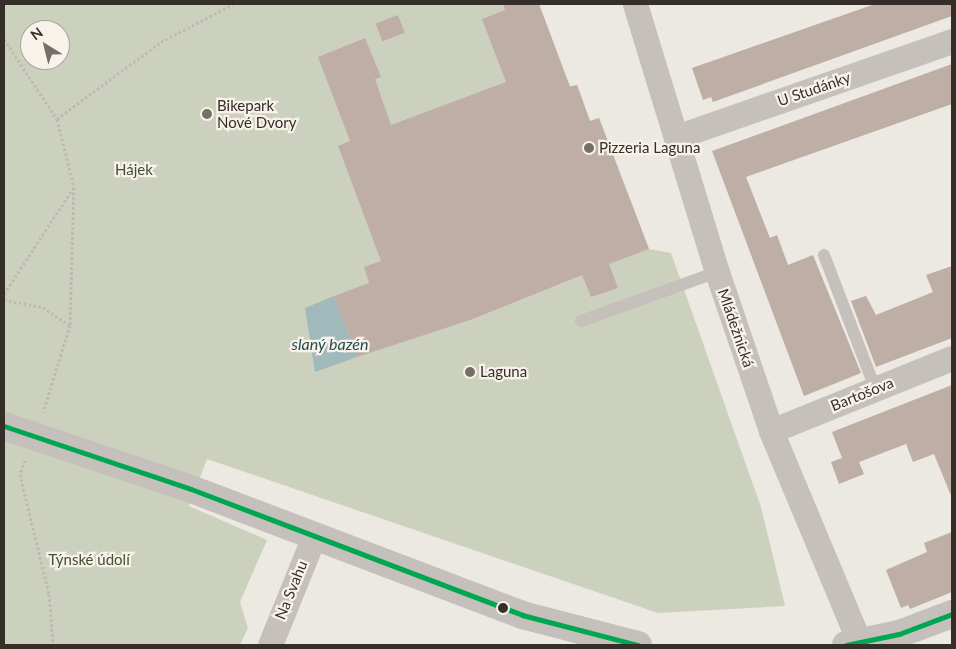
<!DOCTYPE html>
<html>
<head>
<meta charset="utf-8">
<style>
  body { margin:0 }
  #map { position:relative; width:956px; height:649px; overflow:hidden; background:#ece8e2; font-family:Lato,sans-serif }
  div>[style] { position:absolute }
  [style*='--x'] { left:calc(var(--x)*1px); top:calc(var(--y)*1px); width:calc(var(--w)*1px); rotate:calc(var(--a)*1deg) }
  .green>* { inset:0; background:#ccd1bd }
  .water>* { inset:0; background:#a0b9bb }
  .building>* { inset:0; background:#beaea6; transform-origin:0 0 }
  .path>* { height:3px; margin-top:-1.5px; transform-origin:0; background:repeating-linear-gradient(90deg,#beb9b3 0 2.5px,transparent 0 5px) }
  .service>* { height:12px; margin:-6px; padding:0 6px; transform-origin:6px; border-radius:6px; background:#c5c0bb }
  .minor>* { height:25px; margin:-12.5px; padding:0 12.5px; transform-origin:12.5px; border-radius:12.5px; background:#c5c0bb }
  .tertiary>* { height:28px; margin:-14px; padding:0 14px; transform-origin:14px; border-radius:14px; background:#c5c0bb }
  .tertiary-bridge>* { height:28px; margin:-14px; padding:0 14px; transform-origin:14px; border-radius:14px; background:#c5c0bb }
  .bus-1>* { height:5px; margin:-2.5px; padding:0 2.5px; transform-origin:2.5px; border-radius:2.5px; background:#00a651 }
  .dots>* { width:14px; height:14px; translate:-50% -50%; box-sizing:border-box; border:2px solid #f8f2ea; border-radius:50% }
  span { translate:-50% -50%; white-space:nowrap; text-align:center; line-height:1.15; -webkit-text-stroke:4.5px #f8f2ea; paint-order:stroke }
  .street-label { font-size:15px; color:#352e29 }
  .poi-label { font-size:15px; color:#352e29 }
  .left { translate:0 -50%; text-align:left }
  .park-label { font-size:15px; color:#425130 }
  .water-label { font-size:16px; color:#234c53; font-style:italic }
  .frame { position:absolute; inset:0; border:5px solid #352e29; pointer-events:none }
  .north { position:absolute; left:20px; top:20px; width:50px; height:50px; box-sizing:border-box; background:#f8f2ea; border:1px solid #aaa49d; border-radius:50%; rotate:324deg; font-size:14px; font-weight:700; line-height:20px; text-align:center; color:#352e29 }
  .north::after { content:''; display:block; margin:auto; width:18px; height:22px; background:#756f6a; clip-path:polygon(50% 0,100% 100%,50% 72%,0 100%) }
</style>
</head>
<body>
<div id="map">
  <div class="green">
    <i style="clip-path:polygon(evenodd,4px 4px,539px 4px,570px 86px,577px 85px,590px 121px,599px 118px,649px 249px,671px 253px,761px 507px,785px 606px,658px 613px,207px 459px,189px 506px,267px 540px,240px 602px,248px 628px,240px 645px,4px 645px,4px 4px,30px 30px,60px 30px,60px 60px,30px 60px,30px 30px)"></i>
  </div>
  <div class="water">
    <i style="clip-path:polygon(334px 296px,357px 357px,315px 372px,305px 308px)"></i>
  </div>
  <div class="building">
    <i style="clip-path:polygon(503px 4px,539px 4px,570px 87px,577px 85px,590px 121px,599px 118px,649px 249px,609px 264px,618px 288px,591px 297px,582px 275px,470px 320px,357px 357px,334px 296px,369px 283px,364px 267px,381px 261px,338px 146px,350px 141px,318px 57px,365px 38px,381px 77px,375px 79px,391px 125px,506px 82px,482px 19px,505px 10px)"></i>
    <i style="clip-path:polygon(875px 4px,952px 4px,952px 16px,713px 102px,711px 97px,703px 100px,692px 68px)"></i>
    <i style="left:398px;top:15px;width:19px;height:24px;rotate:69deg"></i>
    <i style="clip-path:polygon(952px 64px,952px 104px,746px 177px,770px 238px,777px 235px,788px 265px,813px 255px,861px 373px,804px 396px,712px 151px)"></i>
    <i style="clip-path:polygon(952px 266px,952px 338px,876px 367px,851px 301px,866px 296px,876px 315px,933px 292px,926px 275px)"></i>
    <i style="clip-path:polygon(952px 385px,952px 498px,934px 454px,913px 462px,906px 444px,859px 462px,864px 474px,839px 484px,831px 462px,842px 458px,832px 432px)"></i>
    <i style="clip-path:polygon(952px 532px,952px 592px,910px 609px,908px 605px,901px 608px,886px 570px,927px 552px,924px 543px)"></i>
  </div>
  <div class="path">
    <i style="--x:4;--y:39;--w:96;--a:56.5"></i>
    <i style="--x:57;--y:119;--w:70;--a:76"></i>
    <i style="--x:74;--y:187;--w:138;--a:91.7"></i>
    <i style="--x:70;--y:325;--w:91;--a:107.2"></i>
    <i style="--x:57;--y:119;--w:129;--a:-36.5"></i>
    <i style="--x:161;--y:42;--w:81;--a:-27.8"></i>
    <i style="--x:4;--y:294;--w:126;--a:-56.9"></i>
    <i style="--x:4;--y:300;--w:40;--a:10"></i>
    <i style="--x:43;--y:307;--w:32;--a:35"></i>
    <i style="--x:25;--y:460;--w:15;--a:110"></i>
    <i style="--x:20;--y:474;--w:123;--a:76.4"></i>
    <i style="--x:49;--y:594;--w:51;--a:85.5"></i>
  </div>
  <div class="service">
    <i style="--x:824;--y:255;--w:142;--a:69"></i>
    <i style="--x:581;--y:321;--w:145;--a:-19.8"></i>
  </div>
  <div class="minor">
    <i style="--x:635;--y:4;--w:280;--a:73"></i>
    <i style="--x:717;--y:272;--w:168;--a:71.2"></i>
    <i style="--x:771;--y:431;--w:231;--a:67.3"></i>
    <i style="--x:676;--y:137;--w:292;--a:-19.2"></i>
    <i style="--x:771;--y:431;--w:195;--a:-22"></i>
    <i style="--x:270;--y:645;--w:118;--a:-68"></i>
  </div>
  <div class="tertiary">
    <i style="--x:191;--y:489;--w:354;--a:20.8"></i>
    <i style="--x:522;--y:615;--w:120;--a:14.5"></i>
    <i style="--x:846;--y:645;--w:54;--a:-11.7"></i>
    <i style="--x:899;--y:634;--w:57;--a:-20.7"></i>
  </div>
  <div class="tertiary-bridge">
    <i style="--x:4;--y:426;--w:197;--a:18.6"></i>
  </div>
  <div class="bus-1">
    <i style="--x:4;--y:426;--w:197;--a:18.6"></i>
    <i style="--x:191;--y:489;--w:354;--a:20.8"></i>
    <i style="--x:522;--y:615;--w:120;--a:14.5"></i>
    <i style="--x:846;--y:645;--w:54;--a:-11.7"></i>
    <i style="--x:899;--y:634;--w:57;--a:-20.7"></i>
  </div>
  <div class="dots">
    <i style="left:207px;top:114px;background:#756f6a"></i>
    <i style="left:589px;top:148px;background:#756f6a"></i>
    <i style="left:470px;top:372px;background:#756f6a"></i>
    <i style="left:503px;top:608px;background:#352e29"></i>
  </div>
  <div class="street-label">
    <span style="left:814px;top:89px;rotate:-19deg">U Studánky</span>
    <span style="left:736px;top:328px;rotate:71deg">Mládežnická</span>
    <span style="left:862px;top:394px;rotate:-22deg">Bartošova</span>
    <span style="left:291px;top:590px;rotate:-68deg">Na Svahu</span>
  </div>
  <div class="poi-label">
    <span class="left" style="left:217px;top:114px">Bikepark<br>Nové Dvory</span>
    <span class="left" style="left:599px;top:148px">Pizzeria Laguna</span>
    <span class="left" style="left:480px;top:372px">Laguna</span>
  </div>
  <div class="park-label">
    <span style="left:134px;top:170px">Hájek</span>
    <span style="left:89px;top:560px">Týnské údolí</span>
  </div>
  <div class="water-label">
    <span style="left:330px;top:344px">slaný bazén</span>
  </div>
  <div class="frame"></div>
  <div class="north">N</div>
</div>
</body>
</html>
